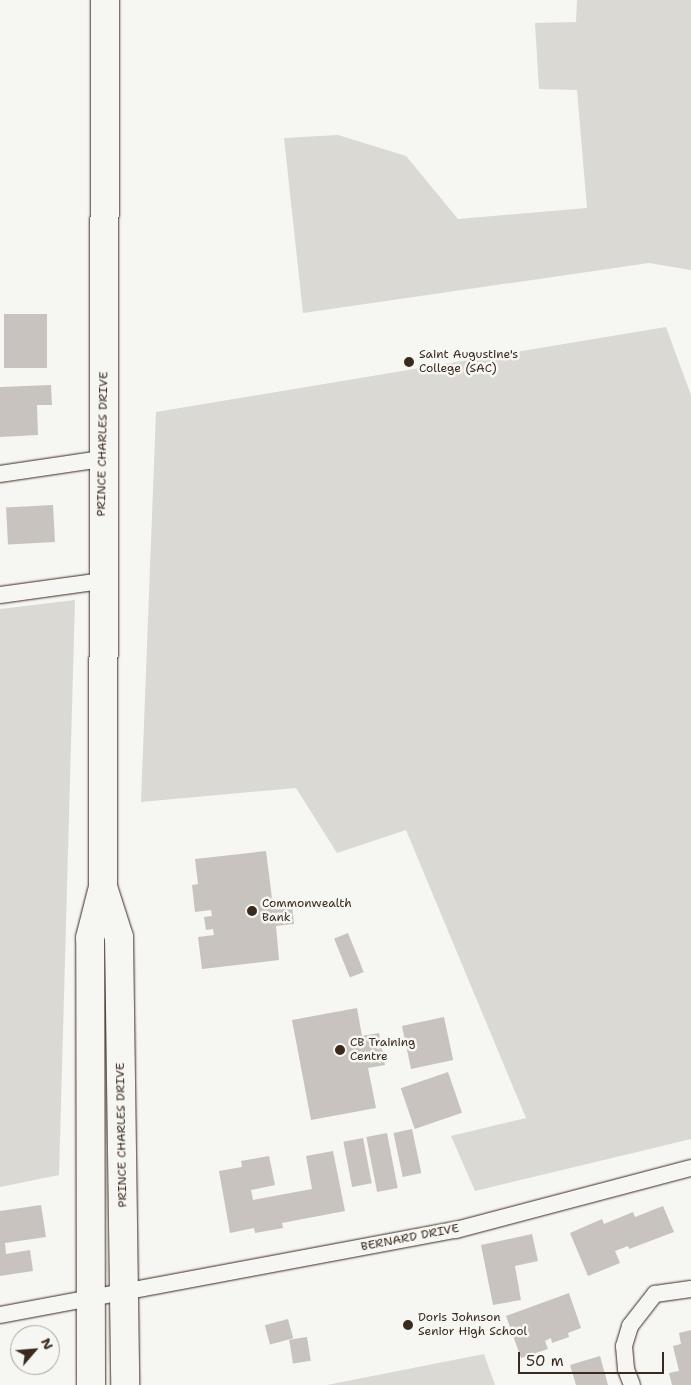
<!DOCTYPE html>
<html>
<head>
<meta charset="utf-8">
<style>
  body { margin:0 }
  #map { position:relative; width:691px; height:1385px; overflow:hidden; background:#f6f6f2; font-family:"Shantell Sans",sans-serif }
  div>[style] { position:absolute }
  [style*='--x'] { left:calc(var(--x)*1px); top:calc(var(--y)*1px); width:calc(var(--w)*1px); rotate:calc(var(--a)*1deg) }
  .green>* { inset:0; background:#dad9d3 }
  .building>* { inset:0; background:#c8c3be; transform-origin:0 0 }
  .roads { filter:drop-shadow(0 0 1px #3b2a1e) drop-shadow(0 0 1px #3b2a1e) }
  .street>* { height:16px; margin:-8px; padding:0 8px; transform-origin:8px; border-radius:8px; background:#f6f6f2 }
  .highway>* { height:28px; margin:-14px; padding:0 14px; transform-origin:14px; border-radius:14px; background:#f6f6f2 }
  .dots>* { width:14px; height:14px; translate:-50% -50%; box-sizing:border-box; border:2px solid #f6f6f2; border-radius:50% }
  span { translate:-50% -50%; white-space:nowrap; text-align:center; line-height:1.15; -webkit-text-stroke:5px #f6f6f2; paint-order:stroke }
  .poi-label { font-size:12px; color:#3b2a1e }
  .left { translate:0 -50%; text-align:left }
  .street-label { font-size:12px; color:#3b2a1e }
  .north { position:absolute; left:10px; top:1325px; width:50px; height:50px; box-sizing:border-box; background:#f6f6f2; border:1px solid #aba49d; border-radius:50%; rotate:63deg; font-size:14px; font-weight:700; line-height:20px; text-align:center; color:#3b2a1e }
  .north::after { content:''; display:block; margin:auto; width:18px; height:22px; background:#3b2a1e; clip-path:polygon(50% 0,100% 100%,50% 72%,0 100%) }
  .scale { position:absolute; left:518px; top:1352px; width:146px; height:22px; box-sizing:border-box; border:2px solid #3b2a1e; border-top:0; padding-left:6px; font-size:15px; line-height:18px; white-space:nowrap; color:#3b2a1e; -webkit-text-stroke:4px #f6f6f2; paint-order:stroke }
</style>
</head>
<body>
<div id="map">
  <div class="green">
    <i style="clip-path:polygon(577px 0,691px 0,691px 270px,649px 263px,303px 313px,284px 138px,338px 135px,406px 156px,458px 219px,587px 208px,577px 90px,539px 89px,535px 23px,576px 22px)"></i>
    <i style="clip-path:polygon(666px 327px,691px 395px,691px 1139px,475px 1191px,451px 1136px,526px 1118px,406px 830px,337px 853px,296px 788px,141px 802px,156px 412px)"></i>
    <i style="clip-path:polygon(75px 600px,59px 1175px,0 1187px,0 609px)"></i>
    <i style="clip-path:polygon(484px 1354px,495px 1385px,327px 1385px)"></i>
  </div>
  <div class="building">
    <i style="left:4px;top:314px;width:43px;height:54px"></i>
    <i style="clip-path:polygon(51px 385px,52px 405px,37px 405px,38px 435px,0 437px,0 387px)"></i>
    <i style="left:53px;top:505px;width:37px;height:47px;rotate:87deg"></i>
    <i style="clip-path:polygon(266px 851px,273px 906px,292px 904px,294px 924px,276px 926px,279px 960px,202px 969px,198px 937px,214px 935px,213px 929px,206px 930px,204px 917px,212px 916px,211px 910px,195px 912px,192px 885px,198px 884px,195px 859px)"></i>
    <i style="left:348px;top:933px;width:42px;height:15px;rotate:68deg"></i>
    <i style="clip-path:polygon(357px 1008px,362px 1036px,379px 1033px,385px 1065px,368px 1068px,376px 1108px,311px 1120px,292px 1020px)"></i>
    <i style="left:444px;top:1017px;width:44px;height:43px;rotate:78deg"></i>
    <i style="left:448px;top:1072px;width:43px;height:50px;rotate:71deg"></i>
    <i style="left:412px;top:1129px;width:45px;height:19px;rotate:78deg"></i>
    <i style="left:387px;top:1133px;width:56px;height:21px;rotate:79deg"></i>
    <i style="left:363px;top:1138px;width:46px;height:20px;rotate:79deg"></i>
    <i style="clip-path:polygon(333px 1151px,345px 1211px,282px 1223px,283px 1228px,255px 1233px,254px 1228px,230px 1233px,219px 1171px,242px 1167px,241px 1161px,269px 1156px,275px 1185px,251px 1190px,253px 1200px,312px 1189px,306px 1156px)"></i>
    <i style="clip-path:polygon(41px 1205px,46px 1237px,5px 1243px,6px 1254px,30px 1250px,33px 1271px,0 1276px,0 1211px)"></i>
    <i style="clip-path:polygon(663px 1206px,674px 1232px,629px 1249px,628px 1246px,615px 1251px,620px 1263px,588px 1276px,570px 1233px,602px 1219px,604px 1224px,633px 1212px,635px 1217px)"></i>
    <i style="clip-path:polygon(532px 1234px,538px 1261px,515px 1266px,521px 1300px,493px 1305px,481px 1245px)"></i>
    <i style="clip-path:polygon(569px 1293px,581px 1328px,568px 1333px,569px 1337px,552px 1343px,551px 1338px,545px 1341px,548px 1349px,521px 1358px,506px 1316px)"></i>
    <i style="left:288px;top:1319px;width:20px;height:24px;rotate:75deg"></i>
    <i style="clip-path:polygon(691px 1330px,691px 1385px,672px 1385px,669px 1373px,679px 1371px,673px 1346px,681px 1344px,679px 1333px)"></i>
    <i style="left:307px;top:1337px;width:24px;height:18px;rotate:81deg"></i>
    <i style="clip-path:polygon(600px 1356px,608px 1385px,576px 1385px,570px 1365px)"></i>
  </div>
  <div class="roads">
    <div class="street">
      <i style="--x:0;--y:474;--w:103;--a:-8.4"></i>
      <i style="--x:0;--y:595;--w:103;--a:-7.8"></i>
      <i style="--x:0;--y:1315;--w:464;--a:-10.6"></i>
      <i style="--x:456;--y:1230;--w:243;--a:-14.8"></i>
      <i style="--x:632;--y:1385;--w:17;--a:-111"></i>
      <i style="--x:626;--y:1369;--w:23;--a:-95"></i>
      <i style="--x:624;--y:1346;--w:21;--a:-73"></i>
      <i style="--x:630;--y:1326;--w:41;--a:-52"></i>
      <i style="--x:655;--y:1294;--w:36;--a:-8"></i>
    </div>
    <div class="highway">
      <i style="--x:103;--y:887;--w:52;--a:72.3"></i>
      <i style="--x:119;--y:937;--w:448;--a:89.2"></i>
      <i style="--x:91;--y:1385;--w:447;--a:-90.1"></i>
      <i style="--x:90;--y:938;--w:53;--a:-75.7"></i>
      <i style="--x:103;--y:887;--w:887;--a:-89.87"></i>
    </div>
  </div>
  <div class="dots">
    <i style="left:409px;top:362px;background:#3b2a1e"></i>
    <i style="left:252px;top:911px;background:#3b2a1e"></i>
    <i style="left:340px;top:1050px;background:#3b2a1e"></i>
    <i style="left:408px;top:1325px;background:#3b2a1e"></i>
  </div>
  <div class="poi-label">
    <span class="left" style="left:419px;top:362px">Saint Augustine's<br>College (SAC)</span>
    <span class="left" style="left:262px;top:911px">Commonwealth<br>Bank</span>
    <span class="left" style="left:350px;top:1050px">CB Training<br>Centre</span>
    <span class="left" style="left:418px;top:1325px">Doris Johnson<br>Senior High School</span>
  </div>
  <div class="street-label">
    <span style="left:103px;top:444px;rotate:-89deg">PRINCE CHARLES DRIVE</span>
    <span style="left:122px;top:1135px;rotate:-91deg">PRINCE CHARLES DRIVE</span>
    <span style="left:410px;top:1238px;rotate:-11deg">BERNARD DRIVE</span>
  </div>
  <div class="north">N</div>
  <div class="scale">50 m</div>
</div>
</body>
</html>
